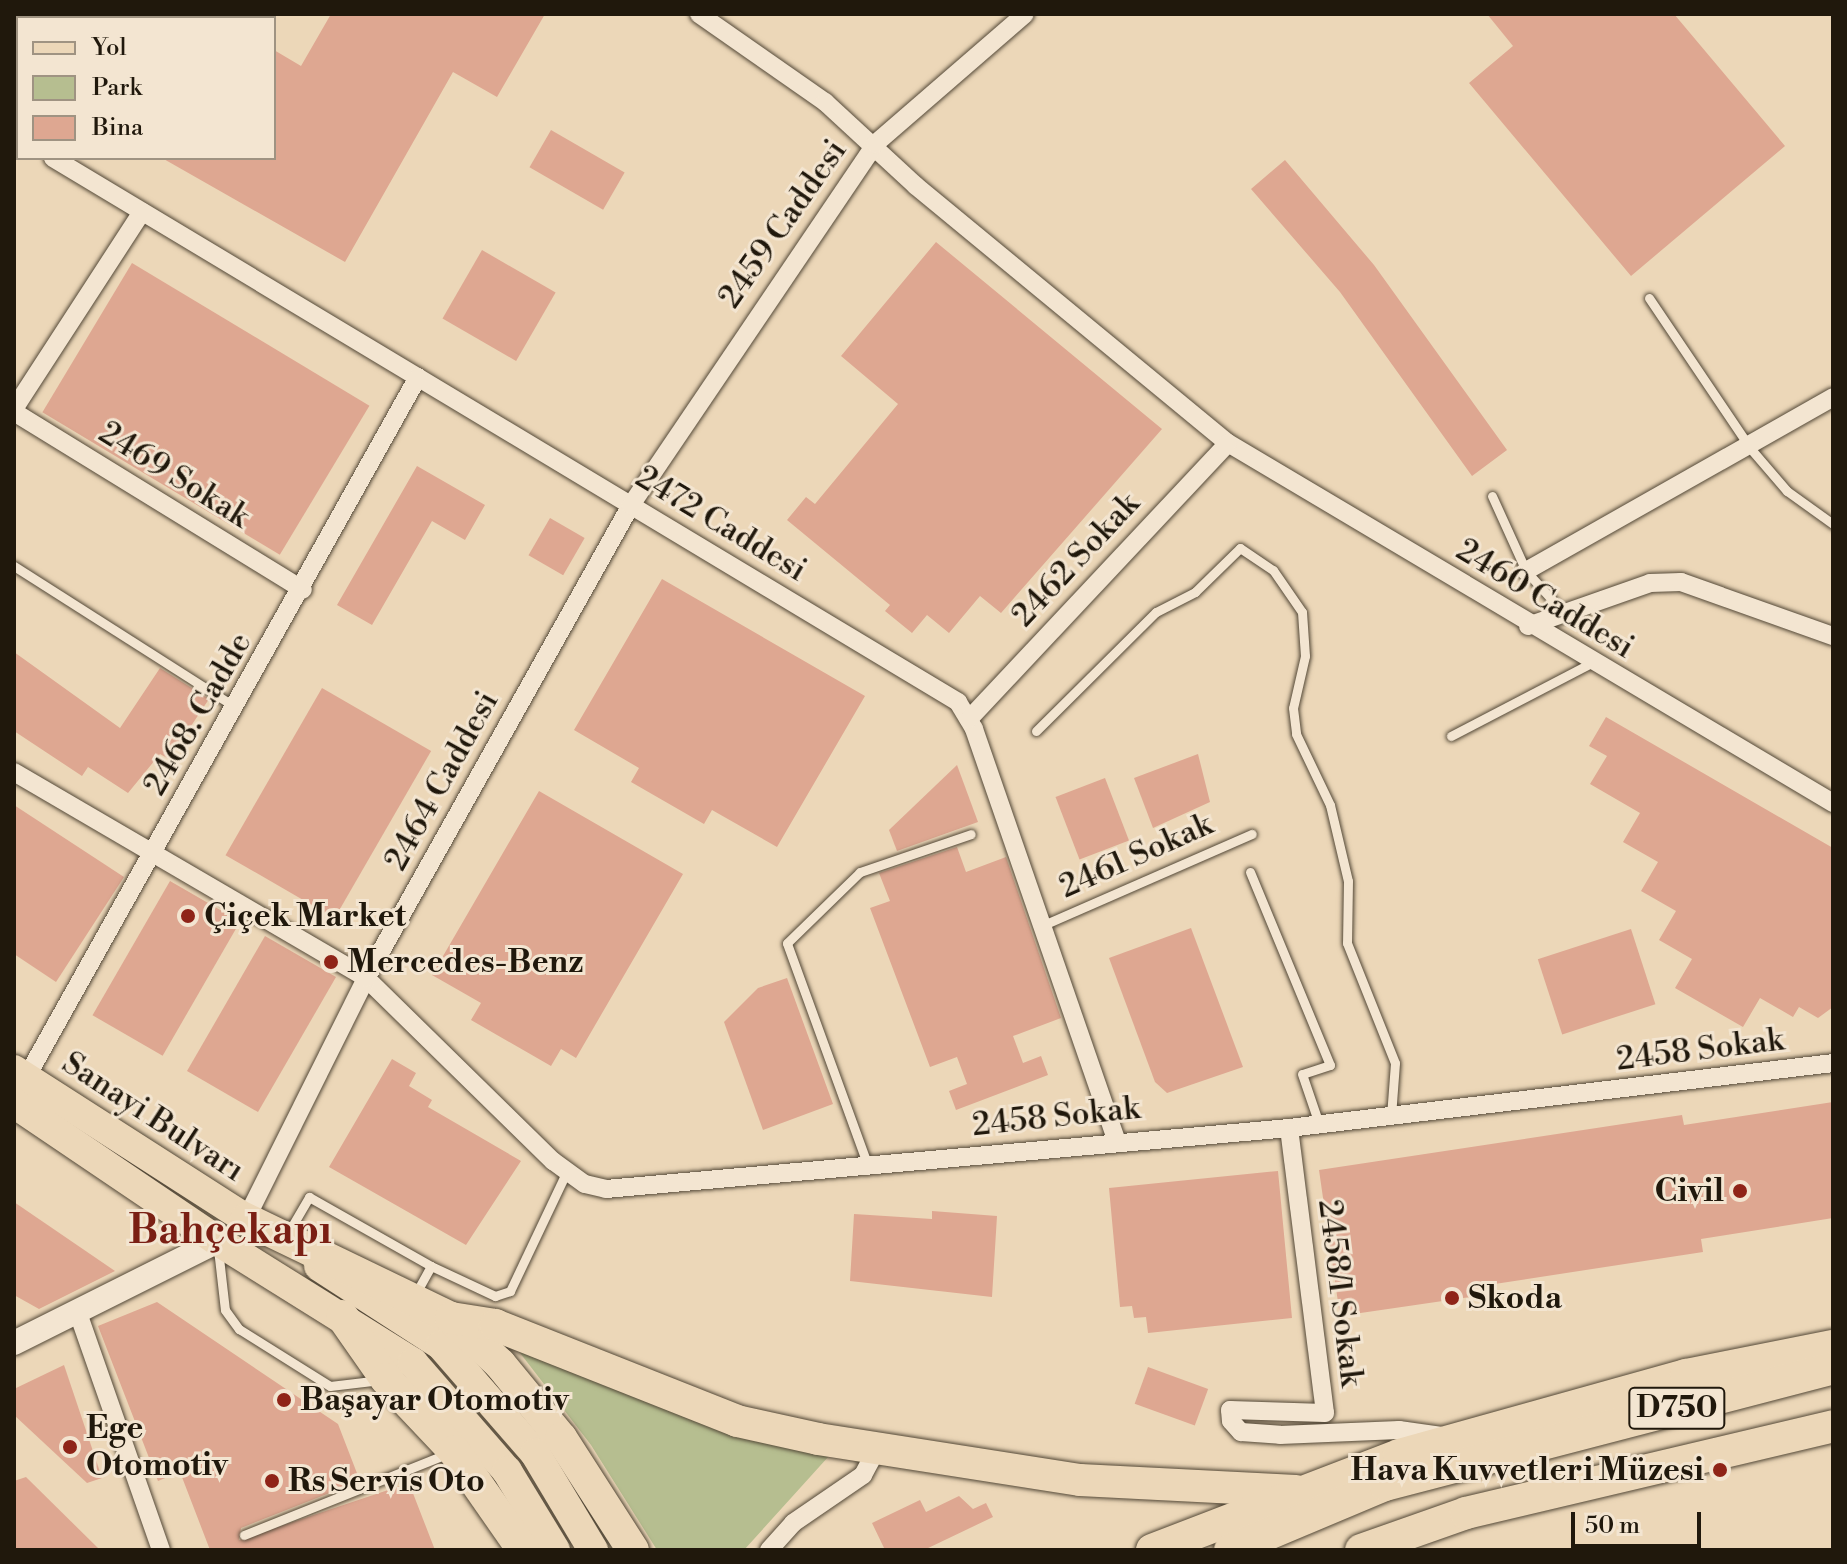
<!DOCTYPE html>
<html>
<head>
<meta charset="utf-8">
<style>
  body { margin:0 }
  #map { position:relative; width:1847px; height:1564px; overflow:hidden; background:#ecd7b8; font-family:"Libre Bodoni",serif }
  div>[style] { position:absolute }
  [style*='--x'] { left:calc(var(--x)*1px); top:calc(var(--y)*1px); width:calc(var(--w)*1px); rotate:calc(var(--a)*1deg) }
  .green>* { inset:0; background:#b6be90 }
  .building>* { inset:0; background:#dea791; transform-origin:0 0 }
  .roads { filter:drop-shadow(0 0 2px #534837) drop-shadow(0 0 2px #534837) }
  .service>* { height:9px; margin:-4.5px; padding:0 4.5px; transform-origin:4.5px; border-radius:4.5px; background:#f3e5d1 }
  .minor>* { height:18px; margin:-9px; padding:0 9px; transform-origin:9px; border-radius:9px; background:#f3e5d1 }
  .tertiary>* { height:24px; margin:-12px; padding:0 12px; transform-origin:12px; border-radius:12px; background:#f3e5d1 }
  .primary>* { height:30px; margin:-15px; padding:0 15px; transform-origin:15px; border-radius:15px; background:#ecd7b8 }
  .trunk>* { height:32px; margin:-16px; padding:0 16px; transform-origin:16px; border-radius:16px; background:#ecd7b8 }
  .dots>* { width:22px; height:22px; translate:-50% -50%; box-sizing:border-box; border:4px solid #f3e5d1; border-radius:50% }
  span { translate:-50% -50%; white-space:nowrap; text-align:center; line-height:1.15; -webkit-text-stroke:6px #f3e5d1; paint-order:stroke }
  .shield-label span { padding:2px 6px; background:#f3e5d1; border:2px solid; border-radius:6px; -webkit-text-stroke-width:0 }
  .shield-label { font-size:30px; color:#20180c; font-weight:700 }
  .street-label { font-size:32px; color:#20180c }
  .poi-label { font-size:32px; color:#20180c; font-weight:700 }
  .left { translate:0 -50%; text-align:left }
  .right { translate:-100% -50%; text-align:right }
  .district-label { font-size:40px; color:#7a1f14; font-weight:700 }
  .frame { position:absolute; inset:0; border:16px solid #20180c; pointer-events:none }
  .legend { position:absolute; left:16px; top:16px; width:260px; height:144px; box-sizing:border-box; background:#f3e5d1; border:2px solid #9f9382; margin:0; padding:10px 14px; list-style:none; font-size:24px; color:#20180c }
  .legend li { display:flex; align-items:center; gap:16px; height:40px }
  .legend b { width:40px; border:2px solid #9f9382 }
  .scale { position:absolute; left:1571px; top:1512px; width:130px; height:36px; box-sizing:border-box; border:4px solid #20180c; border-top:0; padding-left:10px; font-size:24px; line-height:28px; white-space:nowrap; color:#20180c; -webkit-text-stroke:6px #f3e5d1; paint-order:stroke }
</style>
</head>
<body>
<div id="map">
  <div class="green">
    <i style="clip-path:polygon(517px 1349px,749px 1440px,829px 1456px,744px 1550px,657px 1550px,591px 1445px)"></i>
  </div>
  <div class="building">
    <i style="clip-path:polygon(331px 14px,545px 14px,497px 97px,453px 72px,345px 262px,162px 158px,274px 158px,274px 50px,301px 66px)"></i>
    <i style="clip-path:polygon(1487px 14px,1674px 14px,1785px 146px,1631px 276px,1469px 83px,1513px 46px)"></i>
    <i style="left:551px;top:130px;width:85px;height:43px;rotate:30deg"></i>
    <i style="clip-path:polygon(1285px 160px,1374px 265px,1507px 450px,1472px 476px,1340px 292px,1251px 189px)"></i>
    <i style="clip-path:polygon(936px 242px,1162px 429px,1001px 613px,980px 596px,949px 633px,927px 615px,912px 633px,885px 611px,890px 605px,787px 520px,806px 497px,815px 504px,898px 404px,841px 356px)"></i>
    <i style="left:482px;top:250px;width:85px;height:79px;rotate:30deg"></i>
    <i style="left:132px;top:263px;width:277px;height:174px;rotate:31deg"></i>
    <i style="clip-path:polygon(417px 466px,485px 505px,465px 540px,432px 521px,372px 625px,337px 605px)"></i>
    <i style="left:550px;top:518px;width:40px;height:43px;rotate:30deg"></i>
    <i style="clip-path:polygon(662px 579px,865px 696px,777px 847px,712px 810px,704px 824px,631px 782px,639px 768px,574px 730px)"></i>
    <i style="clip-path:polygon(14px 652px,120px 728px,160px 668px,209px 699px,169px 759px,160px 754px,128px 793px,88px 767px,82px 776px,14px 731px)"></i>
    <i style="left:322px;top:688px;width:126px;height:193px;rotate:30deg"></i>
    <i style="clip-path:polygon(1606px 717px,1833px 848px,1833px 1007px,1818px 1018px,1799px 1007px,1793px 1017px,1760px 998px,1743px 1027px,1675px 988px,1692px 959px,1659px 940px,1676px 911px,1641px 891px,1658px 862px,1623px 842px,1640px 813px,1590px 784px,1607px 756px,1589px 746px)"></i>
    <i style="clip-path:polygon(1198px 754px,1210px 802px,1153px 828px,1134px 778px)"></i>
    <i style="clip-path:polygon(957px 765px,978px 822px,897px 851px,889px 830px)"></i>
    <i style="left:1105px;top:778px;width:67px;height:53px;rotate:69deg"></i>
    <i style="clip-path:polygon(539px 791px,683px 874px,576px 1058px,561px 1049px,551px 1066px,471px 1020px,481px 1003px,432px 975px)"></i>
    <i style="clip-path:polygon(14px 805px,124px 877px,56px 982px,14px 954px)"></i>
    <i style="clip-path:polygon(957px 847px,966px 872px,1006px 857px,1061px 1018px,1013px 1036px,1023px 1063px,1041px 1056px,1048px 1075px,956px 1110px,949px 1091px,967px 1084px,957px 1057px,930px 1067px,870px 908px,890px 901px,879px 873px)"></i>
    <i style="left:170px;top:881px;width:81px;height:155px;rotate:30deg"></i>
    <i style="clip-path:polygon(1191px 928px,1243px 1067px,1167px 1093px,1155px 1082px,1109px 958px)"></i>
    <i style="left:1631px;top:929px;width:79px;height:98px;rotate:72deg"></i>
    <i style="left:265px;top:936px;width:82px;height:156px;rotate:30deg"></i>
    <i style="clip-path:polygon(787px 978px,833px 1104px,763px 1130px,724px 1022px,758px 988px)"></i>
    <i style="clip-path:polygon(392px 1059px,416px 1073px,409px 1086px,432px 1100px,428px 1107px,521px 1161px,466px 1245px,329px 1167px)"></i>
    <i style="clip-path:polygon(1833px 1102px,1833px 1218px,1701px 1239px,1703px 1252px,1475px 1287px,1477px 1296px,1340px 1316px,1319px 1170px,1682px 1115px,1684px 1125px)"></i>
    <i style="clip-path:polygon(1278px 1171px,1292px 1318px,1148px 1333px,1146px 1317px,1134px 1318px,1132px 1306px,1120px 1307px,1109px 1188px)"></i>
    <i style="clip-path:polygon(14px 1202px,115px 1271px,39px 1309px,14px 1295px)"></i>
    <i style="clip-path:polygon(932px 1211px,997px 1216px,992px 1297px,850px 1281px,854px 1214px,932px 1219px)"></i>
    <i style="clip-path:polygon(157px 1302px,338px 1424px,360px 1481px,241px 1528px,239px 1540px,409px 1483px,435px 1550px,210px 1550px,180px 1472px,158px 1481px,98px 1326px)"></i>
    <i style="clip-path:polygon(64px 1365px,102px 1478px,87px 1483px,14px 1415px,14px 1389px)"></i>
    <i style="left:1148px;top:1367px;width:64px;height:39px;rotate:20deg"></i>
    <i style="clip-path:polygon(26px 1477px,100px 1550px,14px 1550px,14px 1481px)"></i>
    <i style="clip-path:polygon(959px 1496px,973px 1509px,986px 1503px,993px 1517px,924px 1550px,885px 1550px,872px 1523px,920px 1500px,926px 1512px)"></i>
  </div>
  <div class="roads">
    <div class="service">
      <i style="--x:1649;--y:298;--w:181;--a:56"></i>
      <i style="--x:1750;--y:448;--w:57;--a:49.3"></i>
      <i style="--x:1787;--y:491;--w:57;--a:35.7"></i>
      <i style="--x:1492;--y:496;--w:82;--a:65.6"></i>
      <i style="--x:1526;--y:571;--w:55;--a:47.9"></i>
      <i style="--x:14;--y:566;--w:262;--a:32.5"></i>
      <i style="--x:1036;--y:731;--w:169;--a:-44.8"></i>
      <i style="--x:1156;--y:612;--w:44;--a:-27.1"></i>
      <i style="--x:1195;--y:592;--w:63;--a:-44.4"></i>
      <i style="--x:1240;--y:548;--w:40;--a:34"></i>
      <i style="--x:1273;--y:570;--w:51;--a:55.4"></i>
      <i style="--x:1302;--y:612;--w:44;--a:86.1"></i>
      <i style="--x:1305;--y:656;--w:53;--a:103"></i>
      <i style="--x:1293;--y:708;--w:26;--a:83"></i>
      <i style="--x:1296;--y:734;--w:79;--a:64.4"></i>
      <i style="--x:1330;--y:805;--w:78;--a:76.7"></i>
      <i style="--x:1348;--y:881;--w:62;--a:90.9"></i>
      <i style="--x:1347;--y:943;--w:129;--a:68.2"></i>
      <i style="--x:1395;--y:1063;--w:53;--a:94.3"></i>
      <i style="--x:1451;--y:736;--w:160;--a:-27.5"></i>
      <i style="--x:1250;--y:872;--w:209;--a:67.5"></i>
      <i style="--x:1330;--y:1065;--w:29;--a:162"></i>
      <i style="--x:1302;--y:1074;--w:53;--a:71.2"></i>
      <i style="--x:1041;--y:926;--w:230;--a:-23.6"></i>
      <i style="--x:868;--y:1166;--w:237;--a:-110"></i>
      <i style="--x:787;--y:943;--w:102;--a:-44.2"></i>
      <i style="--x:860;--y:872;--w:117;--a:-18.9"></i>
      <i style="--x:288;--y:1233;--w:42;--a:-59.7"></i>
      <i style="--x:309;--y:1197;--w:140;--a:29.5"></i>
      <i style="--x:431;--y:1266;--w:31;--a:119"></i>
      <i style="--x:218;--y:1249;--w:61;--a:83.5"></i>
      <i style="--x:225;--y:1310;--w:24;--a:54"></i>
      <i style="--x:239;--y:1329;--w:107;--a:32.1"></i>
      <i style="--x:330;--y:1386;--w:51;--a:-6.7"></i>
      <i style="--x:431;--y:1266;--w:71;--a:25.1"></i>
      <i style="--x:495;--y:1296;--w:16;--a:-18"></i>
      <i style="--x:510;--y:1291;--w:133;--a:-64.6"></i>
      <i style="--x:244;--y:1535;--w:221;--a:-21.8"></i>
    </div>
    <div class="minor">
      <i style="--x:699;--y:14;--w:154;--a:34.9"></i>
      <i style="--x:825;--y:102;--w:124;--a:42.7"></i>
      <i style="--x:916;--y:186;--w:404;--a:39.5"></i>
      <i style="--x:1228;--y:443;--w:704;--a:30.75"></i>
      <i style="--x:14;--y:134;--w:4;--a:27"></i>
      <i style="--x:53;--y:158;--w:1056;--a:31.01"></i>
      <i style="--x:958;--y:702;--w:31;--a:59"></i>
      <i style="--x:974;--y:729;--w:434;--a:70.9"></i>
      <i style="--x:14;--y:409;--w:235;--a:-57"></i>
      <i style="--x:14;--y:412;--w:339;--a:31.6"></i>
      <i style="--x:1526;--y:571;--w:353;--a:-29.5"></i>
      <i style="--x:1528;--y:626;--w:129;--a:-19.4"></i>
      <i style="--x:1650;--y:583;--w:31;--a:-2"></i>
      <i style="--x:1681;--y:582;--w:161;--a:19.6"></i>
      <i style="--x:969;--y:719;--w:378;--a:-46.8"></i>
      <i style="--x:14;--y:772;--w:408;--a:30.3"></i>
      <i style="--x:366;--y:978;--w:262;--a:44.4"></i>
      <i style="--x:553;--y:1161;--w:39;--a:36"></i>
      <i style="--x:585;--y:1184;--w:22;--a:13"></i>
      <i style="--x:606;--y:1189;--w:686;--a:-5.1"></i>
      <i style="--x:1289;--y:1128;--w:548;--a:-6.81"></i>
      <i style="--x:26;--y:1078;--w:803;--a:-60.79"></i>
      <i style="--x:1289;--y:1128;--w:287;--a:82.8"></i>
      <i style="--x:1325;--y:1413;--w:95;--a:-178.2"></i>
      <i style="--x:1230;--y:1410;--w:11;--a:85"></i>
      <i style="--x:1231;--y:1421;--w:15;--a:48"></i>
      <i style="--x:1241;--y:1432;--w:39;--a:4"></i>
      <i style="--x:1280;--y:1435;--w:119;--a:-2.4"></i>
      <i style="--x:1399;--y:1430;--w:50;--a:8"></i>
      <i style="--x:246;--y:1219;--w:269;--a:-63.5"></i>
      <i style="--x:366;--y:978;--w:542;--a:-60.74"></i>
      <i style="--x:631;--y:505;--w:436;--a:-55.9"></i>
      <i style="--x:875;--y:144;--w:198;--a:-40.9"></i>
      <i style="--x:78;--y:1313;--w:251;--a:70.7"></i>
      <i style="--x:769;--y:1550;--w:36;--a:-48"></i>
      <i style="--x:793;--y:1523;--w:85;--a:-34.4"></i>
      <i style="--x:863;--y:1475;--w:27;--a:-62"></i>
    </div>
    <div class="tertiary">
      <i style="--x:35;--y:18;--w:5;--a:-53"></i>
      <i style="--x:14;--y:46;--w:6;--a:-51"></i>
      <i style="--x:14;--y:1343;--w:228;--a:-26.6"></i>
    </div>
    <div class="primary">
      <i style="--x:14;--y:1070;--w:298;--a:32.7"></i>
      <i style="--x:14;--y:1103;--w:246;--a:34.1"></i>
      <i style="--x:218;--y:1241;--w:230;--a:32"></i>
      <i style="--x:413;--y:1363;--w:143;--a:49"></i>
      <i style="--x:507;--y:1471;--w:92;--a:58.7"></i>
      <i style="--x:319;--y:1266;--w:145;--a:32.9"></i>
      <i style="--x:441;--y:1345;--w:143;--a:49"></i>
      <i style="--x:535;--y:1453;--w:113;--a:59.1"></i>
    </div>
    <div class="trunk">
      <i style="--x:246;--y:1219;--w:228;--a:25.8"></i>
      <i style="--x:451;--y:1318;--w:67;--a:43.2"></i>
      <i style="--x:500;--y:1364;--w:96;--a:50.5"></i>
      <i style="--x:561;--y:1438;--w:133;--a:57.3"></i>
      <i style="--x:342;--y:1316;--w:77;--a:55.1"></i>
      <i style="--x:386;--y:1379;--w:99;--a:46.6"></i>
      <i style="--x:454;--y:1451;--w:121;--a:55.1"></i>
      <i style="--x:451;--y:1318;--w:45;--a:9"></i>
      <i style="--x:495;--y:1325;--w:260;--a:21.6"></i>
      <i style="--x:737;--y:1421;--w:83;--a:12.5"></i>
      <i style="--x:818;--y:1439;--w:265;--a:8.9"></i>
      <i style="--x:1080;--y:1480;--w:216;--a:2.9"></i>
      <i style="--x:1152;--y:1550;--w:265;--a:-21"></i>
      <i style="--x:1399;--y:1455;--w:298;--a:-15.6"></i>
      <i style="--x:1686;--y:1375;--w:150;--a:-11.2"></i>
      <i style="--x:1230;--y:1550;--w:168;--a:-22.8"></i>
      <i style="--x:1385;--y:1485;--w:463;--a:-14.6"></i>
      <i style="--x:1361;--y:1550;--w:111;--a:-19.4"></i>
      <i style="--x:1466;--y:1513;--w:377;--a:-13.3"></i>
    </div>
  </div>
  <div class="dots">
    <i style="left:188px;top:916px;background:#8f2418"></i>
    <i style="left:331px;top:962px;background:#8f2418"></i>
    <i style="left:1740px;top:1191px;background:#8f2418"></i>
    <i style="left:1452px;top:1298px;background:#8f2418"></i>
    <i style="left:284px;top:1400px;background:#8f2418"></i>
    <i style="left:70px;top:1447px;background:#8f2418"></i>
    <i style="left:1720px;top:1470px;background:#8f2418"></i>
    <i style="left:272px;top:1481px;background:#8f2418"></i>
  </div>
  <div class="shield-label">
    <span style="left:1677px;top:1408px">D750</span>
  </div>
  <div class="street-label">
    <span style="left:783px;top:224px;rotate:-55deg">2459 Caddesi</span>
    <span style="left:174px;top:475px;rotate:32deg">2469 Sokak</span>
    <span style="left:721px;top:524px;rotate:31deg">2472 Caddesi</span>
    <span style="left:1076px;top:560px;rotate:-47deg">2462 Sokak</span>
    <span style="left:1545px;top:599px;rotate:31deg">2460 Caddesi</span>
    <span style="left:198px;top:714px;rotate:-60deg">2468. Cadde</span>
    <span style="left:442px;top:781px;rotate:-61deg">2464 Caddesi</span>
    <span style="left:1136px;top:856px;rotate:-24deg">2461 Sokak</span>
    <span style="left:1700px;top:1050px;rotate:-7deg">2458 Sokak</span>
    <span style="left:153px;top:1117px;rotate:33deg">Sanayi Bulvarı</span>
    <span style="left:1056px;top:1117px;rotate:-6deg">2458 Sokak</span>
    <span style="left:1340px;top:1293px;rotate:83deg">2458/1 Sokak</span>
  </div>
  <div class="poi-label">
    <span class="left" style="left:204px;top:916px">Çiçek Market</span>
    <span class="left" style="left:347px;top:962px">Mercedes-Benz</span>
    <span class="right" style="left:1724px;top:1191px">Civil</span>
    <span class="left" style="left:1468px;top:1298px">Skoda</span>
    <span class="left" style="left:300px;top:1400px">Başayar Otomotiv</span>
    <span class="left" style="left:86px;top:1447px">Ege<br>Otomotiv</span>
    <span class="right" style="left:1704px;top:1470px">Hava Kuvvetleri Müzesi</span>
    <span class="left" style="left:288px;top:1481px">Rs Servis Oto</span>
  </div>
  <div class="district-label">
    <span style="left:230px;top:1231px">Bahçekapı</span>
  </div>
  <div class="frame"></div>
  <ul class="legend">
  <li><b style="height:10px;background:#ecd7b8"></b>Yol</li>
  <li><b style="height:22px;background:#b6be90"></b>Park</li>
  <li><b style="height:22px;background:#dea791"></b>Bina</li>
  </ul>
  <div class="scale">50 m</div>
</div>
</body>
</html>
